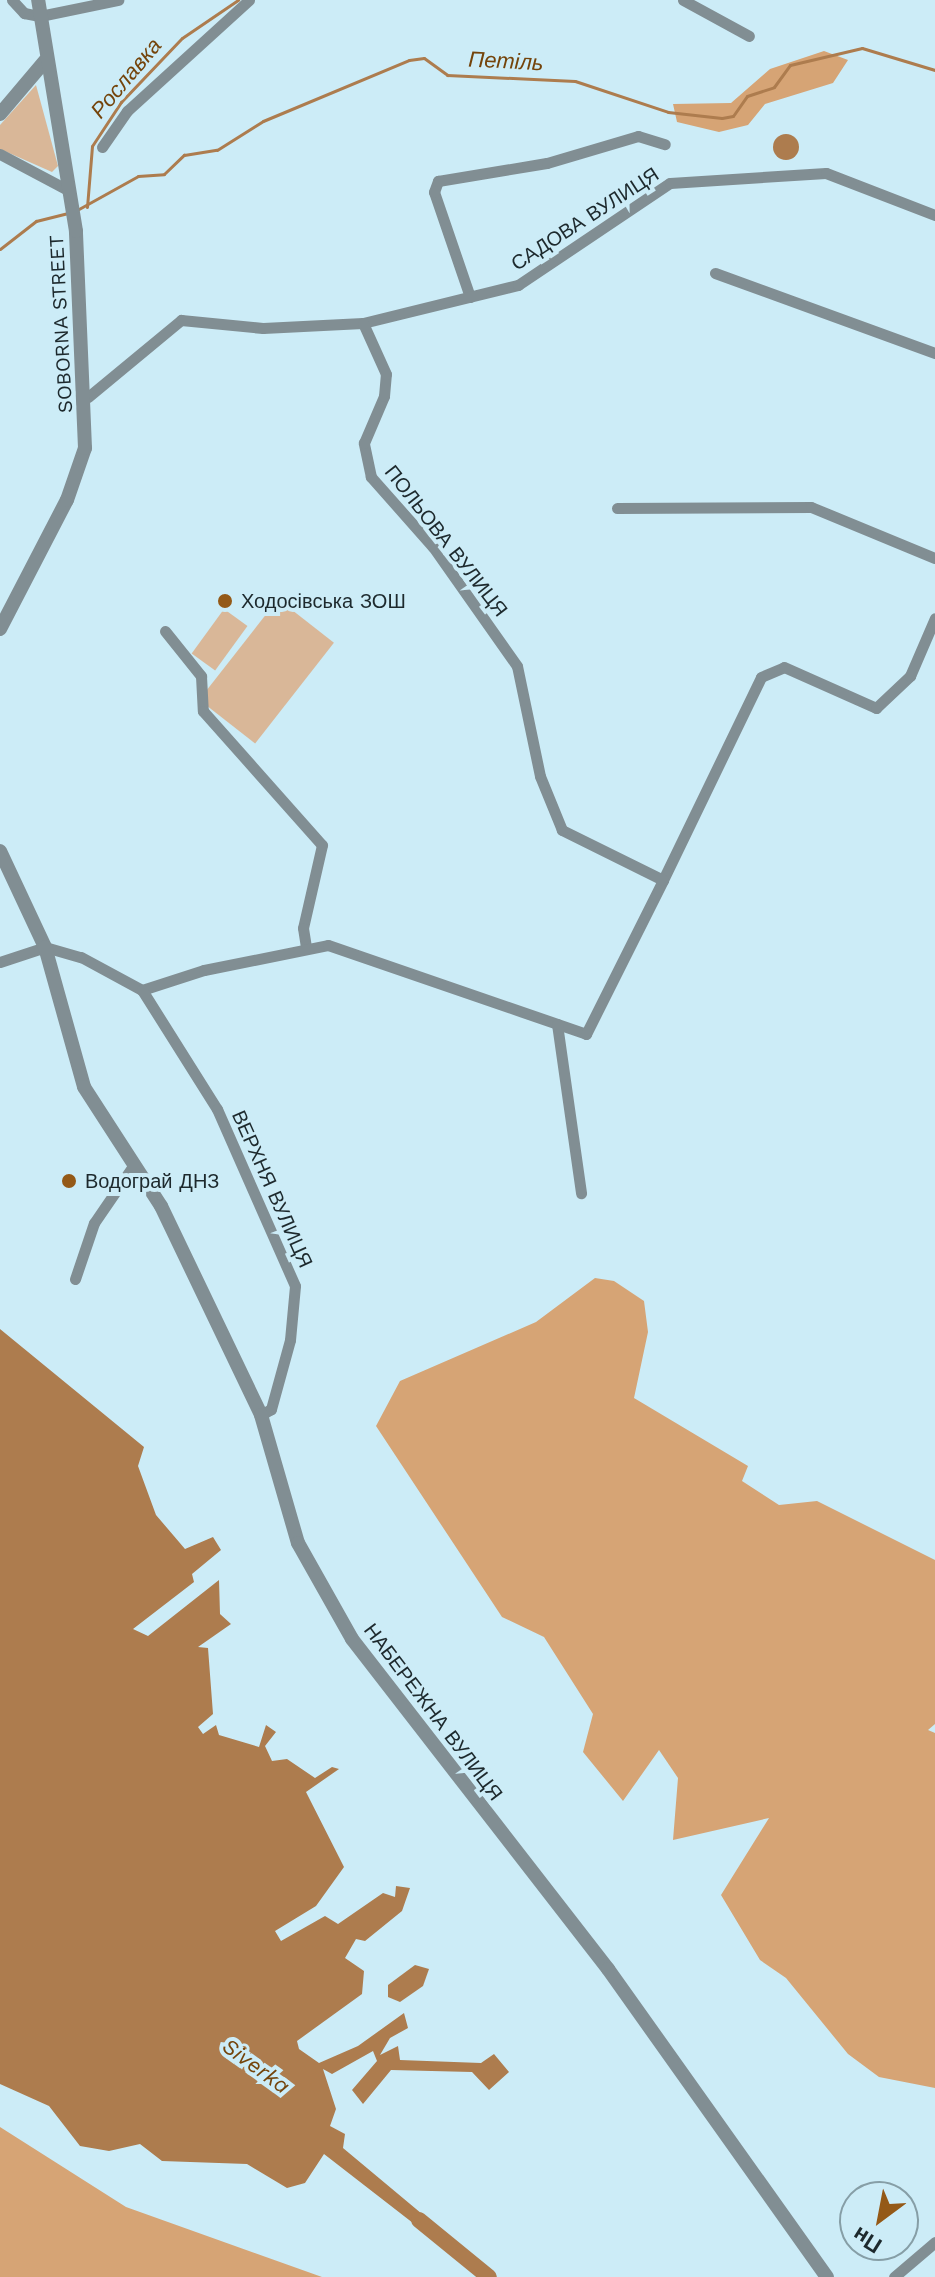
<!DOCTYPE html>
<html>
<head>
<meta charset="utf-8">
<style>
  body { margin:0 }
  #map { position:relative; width:935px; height:2277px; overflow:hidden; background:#ccecf7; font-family:"Work Sans",sans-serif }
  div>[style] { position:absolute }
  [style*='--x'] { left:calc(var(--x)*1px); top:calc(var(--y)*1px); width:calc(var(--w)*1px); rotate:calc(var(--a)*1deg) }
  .green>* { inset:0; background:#d9b798; transform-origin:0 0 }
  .forest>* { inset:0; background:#d6a475 }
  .water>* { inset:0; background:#ad7c4e }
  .round { border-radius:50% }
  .stream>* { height:3px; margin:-1.5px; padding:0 1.5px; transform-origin:1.5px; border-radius:1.5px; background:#ad7c4e }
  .river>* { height:16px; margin:-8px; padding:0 8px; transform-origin:8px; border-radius:8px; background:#ad7c4e }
  .minor>* { height:11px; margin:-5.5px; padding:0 5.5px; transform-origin:5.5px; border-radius:5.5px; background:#818e93 }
  .tertiary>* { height:14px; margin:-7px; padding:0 7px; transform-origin:7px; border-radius:7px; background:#818e93 }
  .dots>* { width:22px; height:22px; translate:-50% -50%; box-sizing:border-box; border:4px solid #ccecf7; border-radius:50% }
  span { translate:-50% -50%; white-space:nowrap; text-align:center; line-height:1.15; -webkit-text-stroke:8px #ccecf7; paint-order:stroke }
  .street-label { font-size:20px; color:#1d292d }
  .poi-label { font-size:20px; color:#1d292d }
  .left { translate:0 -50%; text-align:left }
  .water-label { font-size:22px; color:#74440b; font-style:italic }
  .north { position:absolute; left:839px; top:2181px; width:80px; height:80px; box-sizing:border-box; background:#ccecf7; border:2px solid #869ea6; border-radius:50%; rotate:212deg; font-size:22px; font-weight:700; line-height:32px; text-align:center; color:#1d292d }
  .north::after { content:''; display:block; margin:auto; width:28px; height:36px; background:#945917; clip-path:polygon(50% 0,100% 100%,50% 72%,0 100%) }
</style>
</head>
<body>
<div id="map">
  <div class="green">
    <i style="clip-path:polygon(36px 85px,58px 166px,52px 172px,0 149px,0 125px)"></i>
    <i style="left:278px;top:599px;width:71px;height:128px;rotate:38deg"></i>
    <i style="left:224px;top:609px;width:29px;height:55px;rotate:36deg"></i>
  </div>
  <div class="forest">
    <i style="clip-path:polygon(824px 51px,848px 60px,833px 83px,765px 104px,748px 125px,719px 132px,677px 122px,673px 104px,731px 103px,770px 69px)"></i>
    <i style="clip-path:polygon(595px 1278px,614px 1281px,644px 1301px,648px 1332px,634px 1398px,748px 1466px,742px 1481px,779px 1505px,817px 1501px,935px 1560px,935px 1724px,928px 1730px,935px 1733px,935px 2088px,879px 2077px,848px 2054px,786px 1978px,760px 1960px,721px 1895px,769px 1818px,673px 1840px,678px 1778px,659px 1750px,623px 1801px,583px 1752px,593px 1714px,544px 1637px,502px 1617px,376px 1426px,400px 1381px,536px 1322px)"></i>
    <i style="clip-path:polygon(0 2127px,126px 2207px,322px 2277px,0 2277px)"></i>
  </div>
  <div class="water">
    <i class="round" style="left:773px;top:134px;width:26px;height:26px"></i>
    <i style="clip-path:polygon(0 1329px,144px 1447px,138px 1466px,156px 1515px,185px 1549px,213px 1537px,221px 1550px,192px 1574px,194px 1582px,133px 1629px,148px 1636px,219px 1580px,220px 1614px,231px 1624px,198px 1647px,208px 1648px,213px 1714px,198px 1727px,203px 1734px,216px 1725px,219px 1735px,259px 1747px,266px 1725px,276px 1732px,265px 1746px,272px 1761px,287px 1759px,315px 1778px,332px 1767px,339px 1769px,306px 1792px,344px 1867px,316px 1906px,275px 1931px,281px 1941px,325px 1916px,338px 1924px,383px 1893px,395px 1897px,396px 1886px,410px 1888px,402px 1911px,365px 1941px,356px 1939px,345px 1958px,364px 1971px,362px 1994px,297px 2041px,299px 2049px,319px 2063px,358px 2046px,404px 2013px,408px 2028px,390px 2038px,380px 2055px,398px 2046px,400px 2060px,481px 2063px,494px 2054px,509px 2072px,489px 2090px,472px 2072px,391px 2070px,363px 2104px,352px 2090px,377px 2061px,373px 2051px,332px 2074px,323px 2069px,336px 2109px,330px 2126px,345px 2134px,343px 2148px,440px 2229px,431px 2237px,324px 2154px,305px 2183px,287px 2188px,247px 2164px,162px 2161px,140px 2144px,109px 2151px,80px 2146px,49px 2106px,0 2084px)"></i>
    <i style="clip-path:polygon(415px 1965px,429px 1969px,423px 1986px,400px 2002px,388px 1997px,388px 1985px)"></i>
  </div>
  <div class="stream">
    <i style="--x:87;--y:207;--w:61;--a:-85.3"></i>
    <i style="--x:92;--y:146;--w:53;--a:-56.6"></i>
    <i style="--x:121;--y:102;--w:88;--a:-46.4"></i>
    <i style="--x:182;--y:38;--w:68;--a:-34.2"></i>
    <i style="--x:77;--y:210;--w:70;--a:-29.1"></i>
    <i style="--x:138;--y:176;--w:26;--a:-4"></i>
    <i style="--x:164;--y:174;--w:28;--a:-44"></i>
    <i style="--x:184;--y:155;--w:33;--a:-9"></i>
    <i style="--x:217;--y:150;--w:54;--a:-32.2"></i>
    <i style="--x:263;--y:121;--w:158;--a:-22.7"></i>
    <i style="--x:409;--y:60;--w:15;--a:-8"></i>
    <i style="--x:424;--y:58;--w:29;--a:36"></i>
    <i style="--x:447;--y:75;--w:128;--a:2.7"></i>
    <i style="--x:575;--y:81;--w:98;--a:18.4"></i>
    <i style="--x:668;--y:112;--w:54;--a:6.3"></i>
    <i style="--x:722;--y:118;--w:11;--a:-10"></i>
    <i style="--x:733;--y:116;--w:24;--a:-55"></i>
    <i style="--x:747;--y:96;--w:28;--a:-18"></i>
    <i style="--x:774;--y:87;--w:27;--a:-54"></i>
    <i style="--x:790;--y:65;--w:74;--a:-13.3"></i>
    <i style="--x:862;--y:48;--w:76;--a:16.8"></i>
    <i style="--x:0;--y:249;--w:46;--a:-37.9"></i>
    <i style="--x:36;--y:221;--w:34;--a:-14"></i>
  </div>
  <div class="river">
    <i style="--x:419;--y:2220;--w:90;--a:39.2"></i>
  </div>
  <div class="minor">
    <i style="--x:12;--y:0;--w:18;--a:47"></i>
    <i style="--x:24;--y:13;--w:16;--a:11"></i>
    <i style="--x:40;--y:16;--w:80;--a:-11.6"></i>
    <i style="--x:683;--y:0;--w:75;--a:28.6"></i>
    <i style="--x:102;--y:147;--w:44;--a:-55.2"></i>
    <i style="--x:127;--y:111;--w:165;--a:-42.3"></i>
    <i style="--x:0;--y:154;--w:77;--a:27.9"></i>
    <i style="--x:715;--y:273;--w:234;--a:20"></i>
    <i style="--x:470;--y:297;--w:111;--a:-108.9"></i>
    <i style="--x:434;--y:192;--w:12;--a:-70"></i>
    <i style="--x:438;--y:181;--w:110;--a:-9.4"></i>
    <i style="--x:547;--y:163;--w:95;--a:-16.5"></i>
    <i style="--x:638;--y:136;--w:28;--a:17"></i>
    <i style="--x:88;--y:397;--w:121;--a:-39.6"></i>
    <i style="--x:181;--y:320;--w:82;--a:5.6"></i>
    <i style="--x:263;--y:328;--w:100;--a:-2.9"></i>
    <i style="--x:363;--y:323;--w:160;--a:-13.8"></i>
    <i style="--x:518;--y:285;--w:183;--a:-33.9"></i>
    <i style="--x:670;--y:183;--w:156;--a:-3.7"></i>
    <i style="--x:826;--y:173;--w:117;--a:21.1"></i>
    <i style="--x:617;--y:508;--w:194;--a:-0.3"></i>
    <i style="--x:811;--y:507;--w:134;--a:22.4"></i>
    <i style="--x:165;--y:631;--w:58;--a:51.3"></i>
    <i style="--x:201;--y:676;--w:35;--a:87"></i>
    <i style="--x:203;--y:711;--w:179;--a:48.4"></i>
    <i style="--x:322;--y:845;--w:85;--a:102.9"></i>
    <i style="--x:303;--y:928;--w:18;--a:81"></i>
    <i style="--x:663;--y:880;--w:225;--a:-64.2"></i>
    <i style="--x:761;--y:677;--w:25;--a:-23"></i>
    <i style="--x:784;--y:667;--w:101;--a:24"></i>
    <i style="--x:876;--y:708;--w:47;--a:-43.3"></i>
    <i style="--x:910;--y:676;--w:63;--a:-66.7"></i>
    <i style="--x:0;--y:962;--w:47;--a:-18.4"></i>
    <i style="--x:45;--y:947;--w:37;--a:16"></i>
    <i style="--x:81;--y:957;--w:69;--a:28.4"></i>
    <i style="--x:142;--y:990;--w:65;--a:-17.9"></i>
    <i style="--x:204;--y:970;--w:126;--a:-11.4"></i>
    <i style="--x:328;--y:945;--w:273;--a:19"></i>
    <i style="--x:586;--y:1034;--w:172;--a:-63.4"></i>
    <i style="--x:663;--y:880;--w:113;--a:-153.7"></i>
    <i style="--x:562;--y:830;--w:58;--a:-112.2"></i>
    <i style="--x:540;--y:776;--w:112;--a:-101.8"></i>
    <i style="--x:517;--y:666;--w:146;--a:-125.2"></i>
    <i style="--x:433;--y:547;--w:94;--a:-131.5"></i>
    <i style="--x:371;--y:477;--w:35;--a:-102"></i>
    <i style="--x:364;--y:443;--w:51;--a:-66.9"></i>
    <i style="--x:384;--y:396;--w:22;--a:-85"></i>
    <i style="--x:386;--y:374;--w:56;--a:-114.3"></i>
    <i style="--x:142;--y:990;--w:141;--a:57.8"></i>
    <i style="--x:217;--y:1109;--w:193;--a:66.2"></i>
    <i style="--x:295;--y:1286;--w:54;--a:95.3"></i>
    <i style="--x:290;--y:1340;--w:72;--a:105.4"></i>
    <i style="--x:271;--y:1409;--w:12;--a:149"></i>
    <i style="--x:557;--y:1024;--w:171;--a:81.9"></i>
    <i style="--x:75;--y:1279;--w:59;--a:-71.3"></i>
    <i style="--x:94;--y:1223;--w:69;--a:-55.6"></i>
    <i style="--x:894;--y:2277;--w:54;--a:-40.5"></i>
  </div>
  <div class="tertiary">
    <i style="--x:0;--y:114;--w:70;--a:-49.7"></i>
    <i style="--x:0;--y:629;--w:145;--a:-62.6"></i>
    <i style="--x:67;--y:500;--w:55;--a:-70.9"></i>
    <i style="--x:85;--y:448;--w:217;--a:-92.4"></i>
    <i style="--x:76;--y:231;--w:234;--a:-99.3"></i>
    <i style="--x:0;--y:851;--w:106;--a:64.9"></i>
    <i style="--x:45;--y:947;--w:145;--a:74.4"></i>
    <i style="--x:84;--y:1087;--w:142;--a:57.1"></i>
    <i style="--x:161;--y:1206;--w:232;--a:64.4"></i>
    <i style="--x:261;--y:1415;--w:133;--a:73.9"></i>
    <i style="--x:298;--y:1543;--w:110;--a:60.6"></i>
    <i style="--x:352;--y:1639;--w:418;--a:52.2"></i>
    <i style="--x:608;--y:1969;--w:378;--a:54.6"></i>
  </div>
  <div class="dots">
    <i style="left:225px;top:601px;background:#945917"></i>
    <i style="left:69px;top:1181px;background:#945917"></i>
  </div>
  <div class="street-label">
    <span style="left:585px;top:219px;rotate:-33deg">САДОВА ВУЛИЦЯ</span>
    <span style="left:61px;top:324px;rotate:-93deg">SOBORNA STREET</span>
    <span style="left:446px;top:541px;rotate:52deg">ПОЛЬОВА ВУЛИЦЯ</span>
    <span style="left:272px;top:1189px;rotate:66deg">ВЕРХНЯ ВУЛИЦЯ</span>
    <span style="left:433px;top:1712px;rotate:53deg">НАБЕРЕЖНА ВУЛИЦЯ</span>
  </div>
  <div class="poi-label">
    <span class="left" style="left:241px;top:601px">Ходосівська ЗОШ</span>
    <span class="left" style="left:85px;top:1181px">Водограй ДНЗ</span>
  </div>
  <div class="water-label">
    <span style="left:506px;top:61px;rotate:3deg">Петіль</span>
    <span style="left:126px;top:78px;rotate:-50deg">Рославка</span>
    <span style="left:256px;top:2066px;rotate:36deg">Siverka</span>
  </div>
  <div class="north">Пн</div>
</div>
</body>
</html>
